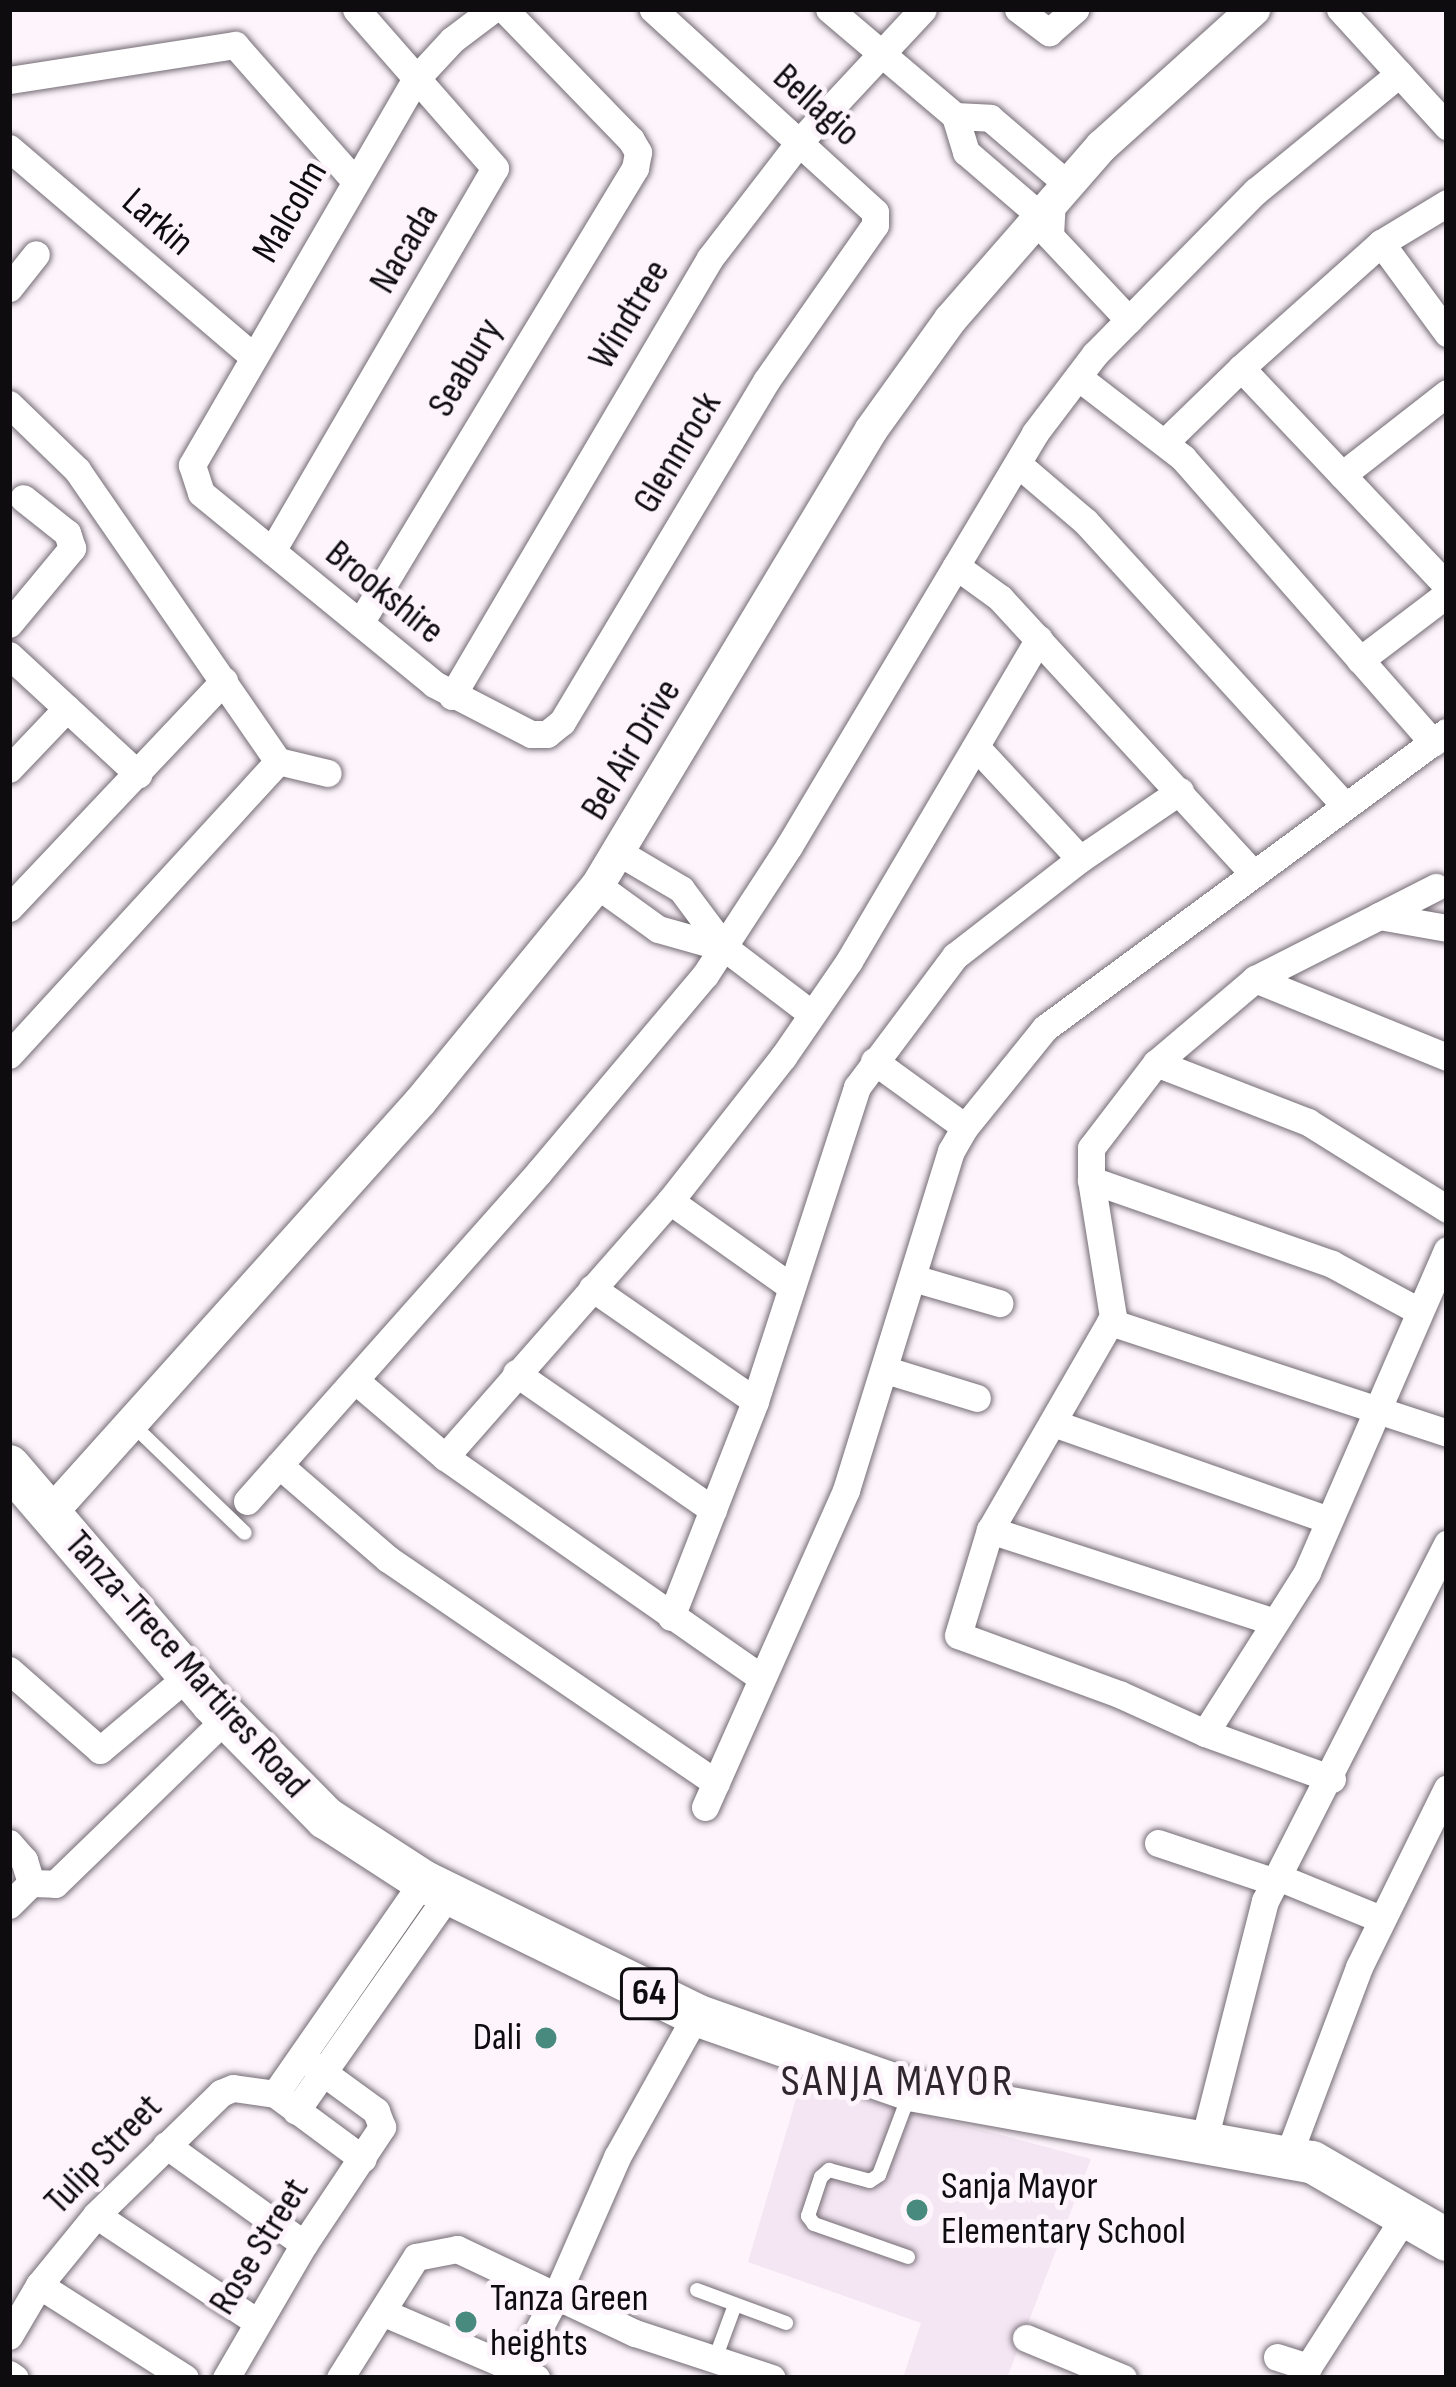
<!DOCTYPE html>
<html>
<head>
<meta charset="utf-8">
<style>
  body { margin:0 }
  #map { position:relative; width:1456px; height:2387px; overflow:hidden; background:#fdf4fc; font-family:"Sofia Sans Condensed",sans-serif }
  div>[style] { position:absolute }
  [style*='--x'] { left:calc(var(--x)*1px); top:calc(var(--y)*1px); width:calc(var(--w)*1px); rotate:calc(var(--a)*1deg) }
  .built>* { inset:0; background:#f4e6f3 }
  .roads { filter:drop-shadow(0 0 3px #746c74) drop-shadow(0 0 3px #746c74) }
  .service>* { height:14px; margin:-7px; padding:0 7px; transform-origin:7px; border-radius:7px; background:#fff }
  .minor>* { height:27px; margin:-13.5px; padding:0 13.5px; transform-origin:13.5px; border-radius:13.5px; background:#fff }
  .tertiary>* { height:33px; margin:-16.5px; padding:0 16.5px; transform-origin:16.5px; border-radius:16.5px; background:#fff }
  .primary>* { height:42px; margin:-21px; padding:0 21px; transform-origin:21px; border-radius:21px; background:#fff }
  .dots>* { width:33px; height:33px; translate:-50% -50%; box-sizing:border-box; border:6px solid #fdf4fc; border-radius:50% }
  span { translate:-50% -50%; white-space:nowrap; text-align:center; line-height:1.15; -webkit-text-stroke:10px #fdf4fc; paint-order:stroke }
  .shield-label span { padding:3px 9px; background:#fdf4fc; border:3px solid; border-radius:9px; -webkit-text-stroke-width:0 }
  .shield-label { font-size:36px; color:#0f0c0f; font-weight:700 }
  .street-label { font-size:39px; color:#0f0c0f }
  .poi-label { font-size:39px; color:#0f0c0f }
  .right { translate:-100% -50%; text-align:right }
  .left { translate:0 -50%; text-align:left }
  .quarter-label { font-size:45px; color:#2e272d; letter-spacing:3px }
  .frame { position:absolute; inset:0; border:12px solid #0f0c0f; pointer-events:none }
</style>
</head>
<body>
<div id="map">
  <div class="built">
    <i style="clip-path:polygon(801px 2082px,1091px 2159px,1007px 2378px,903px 2378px,921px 2323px,748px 2262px)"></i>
  </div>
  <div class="roads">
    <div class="service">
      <i style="--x:131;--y:1423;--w:158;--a:44"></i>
      <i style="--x:908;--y:2257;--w:100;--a:-160.7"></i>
      <i style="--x:814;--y:2224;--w:10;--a:-127"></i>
      <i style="--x:808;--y:2216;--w:41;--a:-71.6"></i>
      <i style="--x:821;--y:2177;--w:11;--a:-41"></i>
      <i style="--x:829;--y:2170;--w:42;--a:15"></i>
      <i style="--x:870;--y:2181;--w:11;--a:-34"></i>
      <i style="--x:879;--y:2175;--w:85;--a:-69.4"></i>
      <i style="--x:697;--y:2290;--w:95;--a:20.3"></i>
      <i style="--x:715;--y:2359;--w:58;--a:-69.7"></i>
    </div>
    <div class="minor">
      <i style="--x:493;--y:9;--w:51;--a:142.9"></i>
      <i style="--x:452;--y:40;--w:54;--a:132.8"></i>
      <i style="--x:415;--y:80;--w:445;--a:120.1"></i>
      <i style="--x:192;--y:465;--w:29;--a:72"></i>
      <i style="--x:201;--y:493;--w:301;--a:39.3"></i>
      <i style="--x:434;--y:684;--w:109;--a:27.3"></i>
      <i style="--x:531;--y:734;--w:16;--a:0"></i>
      <i style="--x:547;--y:734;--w:19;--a:-39"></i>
      <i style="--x:562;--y:722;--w:397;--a:-59.1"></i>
      <i style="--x:766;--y:381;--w:190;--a:-55.1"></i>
      <i style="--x:875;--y:225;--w:13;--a:-90"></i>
      <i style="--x:875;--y:212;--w:301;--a:-137.6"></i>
      <i style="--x:829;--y:9;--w:165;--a:40.3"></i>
      <i style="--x:1018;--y:9;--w:39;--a:37"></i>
      <i style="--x:1049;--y:32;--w:35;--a:-41"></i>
      <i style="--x:1340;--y:9;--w:159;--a:47.6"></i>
      <i style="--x:9;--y:80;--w:229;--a:-8.8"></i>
      <i style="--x:235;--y:45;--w:180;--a:48.6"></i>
      <i style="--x:955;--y:116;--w:35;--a:3"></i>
      <i style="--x:990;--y:118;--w:100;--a:40.5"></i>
      <i style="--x:955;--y:116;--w:38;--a:73"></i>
      <i style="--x:966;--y:152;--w:94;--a:40.7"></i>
      <i style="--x:9;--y:148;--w:322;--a:40.5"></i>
      <i style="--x:1052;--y:198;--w:38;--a:93"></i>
      <i style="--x:1050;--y:236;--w:115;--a:46.8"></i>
      <i style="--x:1381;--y:243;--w:77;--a:-31.2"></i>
      <i style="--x:9;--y:288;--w:43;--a:-51.5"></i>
      <i style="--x:1241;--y:368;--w:188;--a:-41.8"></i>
      <i style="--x:1381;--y:243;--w:112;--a:53.7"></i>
      <i style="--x:1078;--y:377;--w:133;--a:37.6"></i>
      <i style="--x:1183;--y:458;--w:379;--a:48.7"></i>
      <i style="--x:9;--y:404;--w:95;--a:44.1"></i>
      <i style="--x:77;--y:470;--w:354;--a:55.4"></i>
      <i style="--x:278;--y:761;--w:51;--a:13.5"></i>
      <i style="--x:1165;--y:442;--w:106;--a:-44.2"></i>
      <i style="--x:1241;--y:368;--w:300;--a:46.6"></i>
      <i style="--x:1018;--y:464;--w:89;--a:40.5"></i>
      <i style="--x:1086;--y:522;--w:384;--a:47.6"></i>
      <i style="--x:1342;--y:475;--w:133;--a:-38"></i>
      <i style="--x:272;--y:551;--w:443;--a:-59.8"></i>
      <i style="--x:495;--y:168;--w:211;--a:-131.2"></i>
      <i style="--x:956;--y:566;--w:54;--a:36"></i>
      <i style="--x:1000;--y:598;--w:375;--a:47.4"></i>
      <i style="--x:360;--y:623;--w:532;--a:-58.85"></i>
      <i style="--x:635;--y:168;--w:16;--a:-79"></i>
      <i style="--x:638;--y:152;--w:14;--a:-120"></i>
      <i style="--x:631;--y:140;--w:182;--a:-134.1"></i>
      <i style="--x:9;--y:624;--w:99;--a:-50.3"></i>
      <i style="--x:72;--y:548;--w:16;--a:-108"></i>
      <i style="--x:67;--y:533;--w:56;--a:-141.5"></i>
      <i style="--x:9;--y:655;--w:176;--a:42.7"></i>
      <i style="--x:1360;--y:660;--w:109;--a:-37.2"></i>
      <i style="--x:452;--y:696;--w:508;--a:-59.5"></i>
      <i style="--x:710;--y:258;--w:148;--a:-52.4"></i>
      <i style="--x:800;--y:141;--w:180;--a:-47"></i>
      <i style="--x:977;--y:748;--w:151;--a:47.1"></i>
      <i style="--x:9;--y:769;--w:84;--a:-46.4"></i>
      <i style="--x:620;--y:853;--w:71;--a:30.5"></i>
      <i style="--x:681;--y:889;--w:74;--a:53.3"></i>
      <i style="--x:725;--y:948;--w:109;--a:37.2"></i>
      <i style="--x:597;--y:885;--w:75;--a:35.8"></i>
      <i style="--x:658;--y:929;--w:70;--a:15.8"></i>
      <i style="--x:9;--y:908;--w:313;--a:-46.6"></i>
      <i style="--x:1379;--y:916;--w:64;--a:-27"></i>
      <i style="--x:1255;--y:979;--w:207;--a:22.1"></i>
      <i style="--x:9;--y:1055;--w:398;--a:-47.5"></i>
      <i style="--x:874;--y:1061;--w:112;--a:36"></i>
      <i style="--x:1156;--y:1063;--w:163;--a:21.2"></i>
      <i style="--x:1308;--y:1122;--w:164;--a:32"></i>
      <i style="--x:1091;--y:1180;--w:255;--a:19.2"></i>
      <i style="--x:1332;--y:1264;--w:99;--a:28.4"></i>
      <i style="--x:670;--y:1201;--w:147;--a:35.3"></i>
      <i style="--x:913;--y:1278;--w:90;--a:16.2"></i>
      <i style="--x:592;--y:1288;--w:198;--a:34.7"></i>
      <i style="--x:1110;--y:1322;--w:355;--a:18.2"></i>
      <i style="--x:886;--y:1370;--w:95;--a:17.1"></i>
      <i style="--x:516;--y:1373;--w:240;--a:34.8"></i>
      <i style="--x:356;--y:1381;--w:117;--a:40.5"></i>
      <i style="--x:445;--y:1457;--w:386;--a:34.9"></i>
      <i style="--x:1056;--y:1424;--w:289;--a:19.4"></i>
      <i style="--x:445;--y:1457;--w:341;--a:-48.7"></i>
      <i style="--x:670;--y:1201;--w:183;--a:-51.9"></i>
      <i style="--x:783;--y:1057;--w:116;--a:-55.5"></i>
      <i style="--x:849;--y:961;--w:374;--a:-59.5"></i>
      <i style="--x:279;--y:1465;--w:144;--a:40.8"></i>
      <i style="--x:388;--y:1559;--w:397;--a:34.3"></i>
      <i style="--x:247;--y:1501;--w:440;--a:-48.4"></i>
      <i style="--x:539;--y:1172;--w:258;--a:-49.9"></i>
      <i style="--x:705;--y:975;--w:154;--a:-56.9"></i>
      <i style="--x:789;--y:846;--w:481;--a:-59.2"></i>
      <i style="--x:1035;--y:433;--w:99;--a:-52.8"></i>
      <i style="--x:1095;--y:354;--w:229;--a:-45.4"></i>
      <i style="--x:1256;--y:191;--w:185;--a:-39.3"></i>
      <i style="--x:990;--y:1530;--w:299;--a:17.9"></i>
      <i style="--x:671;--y:1617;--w:232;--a:-68.7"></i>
      <i style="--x:755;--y:1401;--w:330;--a:-72"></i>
      <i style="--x:857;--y:1087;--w:164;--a:-53.2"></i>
      <i style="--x:955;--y:956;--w:158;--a:-37.8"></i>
      <i style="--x:1080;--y:859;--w:121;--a:-34.2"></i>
      <i style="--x:9;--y:1670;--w:121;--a:41.3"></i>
      <i style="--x:100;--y:1750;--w:115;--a:-40.1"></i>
      <i style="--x:1205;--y:1733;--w:94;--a:-155.6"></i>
      <i style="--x:1119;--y:1694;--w:171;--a:-159.9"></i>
      <i style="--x:958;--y:1635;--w:110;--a:-73.1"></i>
      <i style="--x:990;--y:1530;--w:246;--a:-60"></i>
      <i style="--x:1113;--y:1317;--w:139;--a:-99.1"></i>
      <i style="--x:1091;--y:1180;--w:32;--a:-90"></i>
      <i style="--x:1091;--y:1148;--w:107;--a:-52.6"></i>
      <i style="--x:1156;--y:1063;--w:130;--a:-40.3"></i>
      <i style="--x:1255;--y:979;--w:139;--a:-26.9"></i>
      <i style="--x:1379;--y:916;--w:69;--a:10"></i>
      <i style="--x:1332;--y:1779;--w:135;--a:-160.1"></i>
      <i style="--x:1205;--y:1733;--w:191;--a:-57.6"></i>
      <i style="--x:1307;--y:1572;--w:351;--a:-66.5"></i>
      <i style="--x:705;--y:1807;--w:347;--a:-66"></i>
      <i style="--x:846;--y:1490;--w:355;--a:-72.8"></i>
      <i style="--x:951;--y:1151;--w:28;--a:-60"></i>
      <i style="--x:965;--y:1127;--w:127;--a:-51.1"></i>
      <i style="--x:1045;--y:1028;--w:499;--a:-36.4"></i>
      <i style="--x:9;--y:1843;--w:23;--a:49"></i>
      <i style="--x:24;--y:1860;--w:24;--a:73"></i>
      <i style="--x:1158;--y:1843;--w:123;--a:18.4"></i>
      <i style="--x:1278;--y:1877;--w:111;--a:22.2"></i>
      <i style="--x:9;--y:1905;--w:31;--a:-45"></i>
      <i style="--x:31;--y:1883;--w:24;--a:2"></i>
      <i style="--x:55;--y:1884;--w:238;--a:-44.1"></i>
      <i style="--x:275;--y:2094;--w:259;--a:-55.2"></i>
      <i style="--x:296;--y:2111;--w:266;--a:-54.9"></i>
      <i style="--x:1204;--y:2140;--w:247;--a:-75.7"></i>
      <i style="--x:1265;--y:1901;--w:401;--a:-63"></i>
      <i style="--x:166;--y:2145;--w:170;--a:35.7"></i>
      <i style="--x:1288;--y:2156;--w:202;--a:-69.4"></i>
      <i style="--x:1359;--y:1967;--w:199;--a:-63.8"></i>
      <i style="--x:96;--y:2215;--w:193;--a:33.6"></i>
      <i style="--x:39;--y:2285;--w:173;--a:32.5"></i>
      <i style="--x:382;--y:2312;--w:168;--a:23.2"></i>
      <i style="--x:9;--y:2336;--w:59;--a:-59.5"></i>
      <i style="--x:39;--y:2285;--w:90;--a:-50.8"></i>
      <i style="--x:96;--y:2215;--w:175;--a:-44.3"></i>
      <i style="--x:221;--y:2093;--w:13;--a:-23"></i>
      <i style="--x:233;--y:2088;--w:42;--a:8.1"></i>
      <i style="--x:275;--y:2094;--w:109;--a:36.5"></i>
      <i style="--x:1026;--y:2338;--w:105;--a:22.4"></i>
      <i style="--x:1277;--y:2357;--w:33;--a:18"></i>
      <i style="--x:1308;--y:2367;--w:179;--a:-57.3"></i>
      <i style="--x:9;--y:2374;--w:7;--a:34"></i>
      <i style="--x:226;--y:2378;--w:155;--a:-59.8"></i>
      <i style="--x:304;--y:2244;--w:141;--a:-56.3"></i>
      <i style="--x:382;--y:2127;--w:17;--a:-111"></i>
      <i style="--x:376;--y:2111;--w:88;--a:-143.8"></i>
      <i style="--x:340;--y:2378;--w:143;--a:-57.9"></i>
      <i style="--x:416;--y:2257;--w:42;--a:-11"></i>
      <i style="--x:457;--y:2249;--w:197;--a:25.3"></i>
      <i style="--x:635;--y:2333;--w:144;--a:18.2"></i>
      <i style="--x:513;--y:2378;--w:93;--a:-62.3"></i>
      <i style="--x:556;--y:2296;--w:152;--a:-66.3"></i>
      <i style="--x:617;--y:2157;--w:162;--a:-60.9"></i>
    </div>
    <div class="tertiary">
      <i style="--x:49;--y:1514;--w:555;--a:-48.07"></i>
      <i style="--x:420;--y:1101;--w:279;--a:-50.7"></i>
      <i style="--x:597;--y:885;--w:532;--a:-59"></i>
      <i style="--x:871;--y:429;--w:135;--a:-54.3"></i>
      <i style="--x:950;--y:319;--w:230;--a:-48.9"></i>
      <i style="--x:1101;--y:146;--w:205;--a:-42"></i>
    </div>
    <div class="primary">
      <i style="--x:9;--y:1466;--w:313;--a:49.4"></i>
      <i style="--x:213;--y:1704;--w:161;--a:45.3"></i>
      <i style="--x:326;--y:1818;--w:116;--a:33"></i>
      <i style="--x:423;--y:1881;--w:304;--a:26.1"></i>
      <i style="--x:696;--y:2015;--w:227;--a:19.3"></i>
      <i style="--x:910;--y:2090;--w:408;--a:10.2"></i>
      <i style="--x:1312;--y:2162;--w:156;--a:30"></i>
    </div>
  </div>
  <div class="dots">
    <i style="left:546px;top:2038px;background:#488b7e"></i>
    <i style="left:917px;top:2210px;background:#488b7e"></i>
    <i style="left:466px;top:2322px;background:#488b7e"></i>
  </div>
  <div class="shield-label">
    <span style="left:649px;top:1994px">64</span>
  </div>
  <div class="street-label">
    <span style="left:816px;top:106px;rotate:42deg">Bellagio</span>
    <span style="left:291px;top:212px;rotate:-60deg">Malcolm</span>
    <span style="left:157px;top:223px;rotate:41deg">Larkin</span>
    <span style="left:405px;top:249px;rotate:-59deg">Nacada</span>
    <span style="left:630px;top:315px;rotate:-59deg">Windtree</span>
    <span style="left:466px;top:368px;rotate:-59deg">Seabury</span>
    <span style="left:678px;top:453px;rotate:-59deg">Glennrock</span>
    <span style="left:384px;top:593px;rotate:39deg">Brookshire</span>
    <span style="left:632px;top:750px;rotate:-59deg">Bel Air Drive</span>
    <span style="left:186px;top:1665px;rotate:48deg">Tanza-Trece Martires Road</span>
    <span style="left:104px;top:2155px;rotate:-46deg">Tulip Street</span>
    <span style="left:260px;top:2247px;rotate:-58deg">Rose Street</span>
  </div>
  <div class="poi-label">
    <span class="right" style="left:522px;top:2038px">Dali</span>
    <span class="left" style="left:941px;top:2210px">Sanja Mayor<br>Elementary School</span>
    <span class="left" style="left:490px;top:2322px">Tanza Green<br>heights</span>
  </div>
  <div class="quarter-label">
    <span style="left:898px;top:2082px">SANJA MAYOR</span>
  </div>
  <div class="frame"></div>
</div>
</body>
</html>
